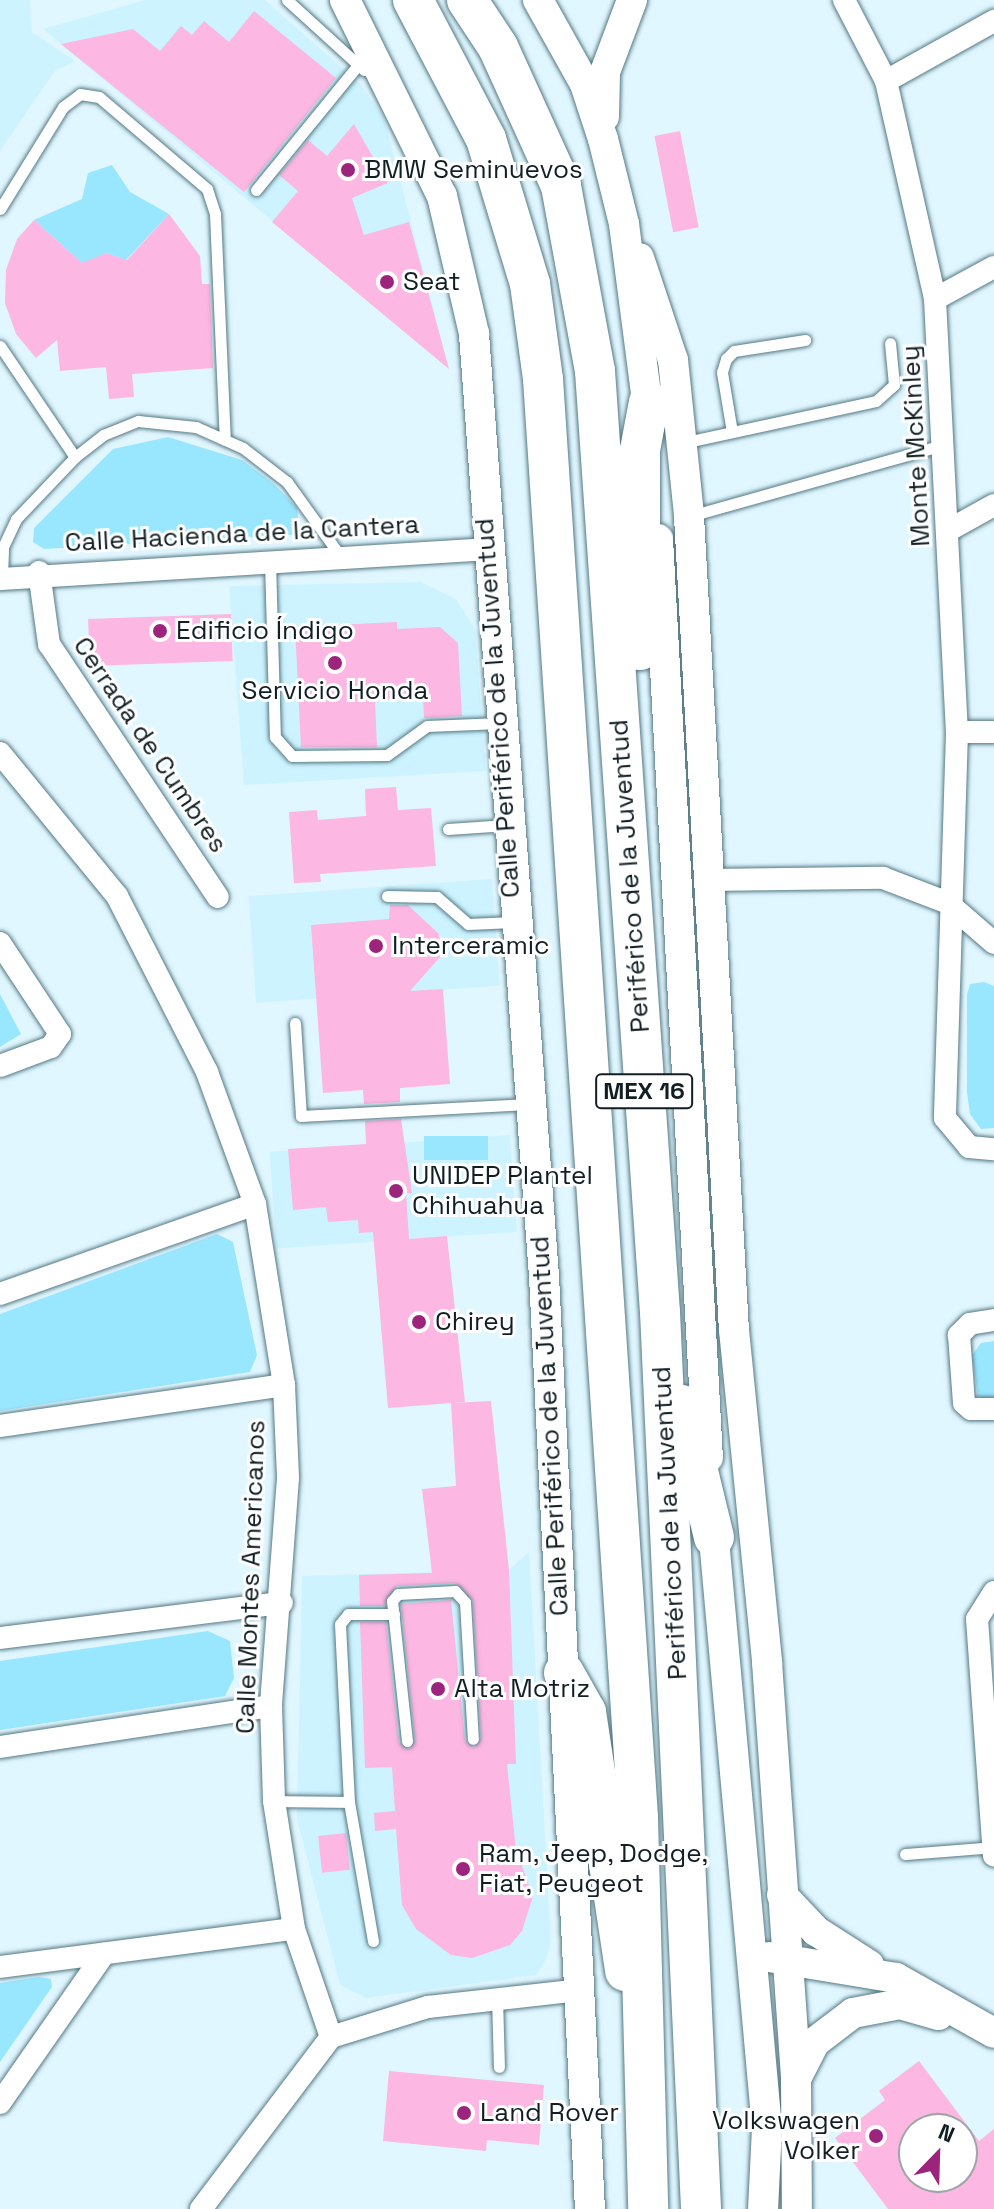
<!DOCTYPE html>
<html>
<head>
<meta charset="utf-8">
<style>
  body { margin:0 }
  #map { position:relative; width:994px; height:2209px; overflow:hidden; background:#e0f7ff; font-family:"Space Grotesk",sans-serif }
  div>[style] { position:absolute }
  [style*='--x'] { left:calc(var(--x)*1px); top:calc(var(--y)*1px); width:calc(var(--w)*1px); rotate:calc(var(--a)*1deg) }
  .built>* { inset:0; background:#ccf3ff; transform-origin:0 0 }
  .green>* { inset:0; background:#99e7ff; transform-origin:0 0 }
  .building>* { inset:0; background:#fcb7e2; transform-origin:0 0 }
  .roads { filter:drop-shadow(0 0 2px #557883) drop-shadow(0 0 2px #557883) }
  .lane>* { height:11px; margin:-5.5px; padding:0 5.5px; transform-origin:5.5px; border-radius:5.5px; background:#fff }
  .street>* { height:22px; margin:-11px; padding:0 11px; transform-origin:11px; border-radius:11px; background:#fff }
  .secondary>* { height:30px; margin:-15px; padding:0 15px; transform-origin:15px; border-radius:15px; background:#fff }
  .highway>* { height:40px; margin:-20px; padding:0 20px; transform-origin:20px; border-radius:20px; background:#fff }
  .dots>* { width:22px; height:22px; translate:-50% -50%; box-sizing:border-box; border:4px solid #fff; border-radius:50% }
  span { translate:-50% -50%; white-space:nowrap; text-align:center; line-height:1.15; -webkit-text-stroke:6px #fff; paint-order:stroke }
  .shield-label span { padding:2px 6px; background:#fff; border:2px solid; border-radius:6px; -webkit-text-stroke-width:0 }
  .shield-label { font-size:24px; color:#111f24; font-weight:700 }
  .poi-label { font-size:26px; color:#111f24 }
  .left { translate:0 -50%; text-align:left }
  .right { translate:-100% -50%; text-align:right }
  .street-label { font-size:26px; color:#111f24 }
  .north { position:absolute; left:898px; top:2113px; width:80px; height:80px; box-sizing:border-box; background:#fff; border:2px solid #a0a5a7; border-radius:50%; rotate:23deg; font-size:22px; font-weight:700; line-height:32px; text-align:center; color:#111f24 }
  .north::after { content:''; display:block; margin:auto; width:28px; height:36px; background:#9d247d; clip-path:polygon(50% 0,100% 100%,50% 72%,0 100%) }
</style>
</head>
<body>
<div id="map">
  <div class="built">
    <i style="clip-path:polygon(0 0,30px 0,32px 32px,75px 61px,55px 71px,0 151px)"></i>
    <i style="clip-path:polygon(145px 0,265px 0,360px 84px,384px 118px,449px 369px,43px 29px)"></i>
    <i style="clip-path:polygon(421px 582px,456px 599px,475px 629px,486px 771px,244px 785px,229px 586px)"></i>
    <i style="left:492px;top:879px;width:107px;height:244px;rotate:86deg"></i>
    <i style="left:510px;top:1135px;width:97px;height:241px;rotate:86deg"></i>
    <i style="clip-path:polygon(529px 1552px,551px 1943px,546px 1959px,536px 1975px,366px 1998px,340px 1985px,297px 1819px,302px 1576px,509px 1570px)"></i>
  </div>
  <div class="green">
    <i style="clip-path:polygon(112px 165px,130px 192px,169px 214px,126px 260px,106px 253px,84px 265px,34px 220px,82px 199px,88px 173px)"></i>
    <i style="clip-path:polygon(168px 437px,242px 460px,274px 484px,297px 508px,299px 526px,292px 535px,44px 549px,33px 542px,34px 528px,113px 449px)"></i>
    <i style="clip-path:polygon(984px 982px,994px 986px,994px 1128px,981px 1129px,970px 1114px,967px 1093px,967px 994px,970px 984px)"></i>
    <i style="clip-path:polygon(0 994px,21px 1034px,0 1047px)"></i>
    <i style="left:488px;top:1136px;width:24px;height:64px;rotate:90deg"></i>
    <i style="clip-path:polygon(217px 1234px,233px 1242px,257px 1355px,250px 1372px,0 1411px,0 1314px)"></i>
    <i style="clip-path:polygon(994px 1341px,994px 1405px,978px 1396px,972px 1355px,981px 1343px)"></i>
    <i style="clip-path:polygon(208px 1631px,230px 1641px,234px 1678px,225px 1696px,0 1730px,0 1661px)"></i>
    <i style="clip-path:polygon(39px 1977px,51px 1979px,52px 1987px,0 2062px,0 1983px)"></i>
  </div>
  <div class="building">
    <i style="clip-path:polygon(254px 11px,336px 78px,244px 192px,61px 44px,133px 29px,160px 51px,181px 26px,192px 35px,204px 21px,229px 42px)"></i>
    <i style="clip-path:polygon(354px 124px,388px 183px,352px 198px,364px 235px,409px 222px,449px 369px,272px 222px,298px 191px,279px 175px,308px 140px,327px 156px)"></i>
    <i style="left:680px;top:131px;width:98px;height:26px;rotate:79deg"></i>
    <i style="clip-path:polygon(169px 214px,200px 256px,202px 284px,210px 284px,213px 368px,132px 374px,134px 397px,109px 399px,106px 367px,60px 371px,57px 340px,36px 358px,16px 334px,5px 303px,6px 270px,17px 239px,34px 220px,82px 263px,106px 253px,127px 260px)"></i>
    <i style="left:231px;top:614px;width:47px;height:143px;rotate:88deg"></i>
    <i style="clip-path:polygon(397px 622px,397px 629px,440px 627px,458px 643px,462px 716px,424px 718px,423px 697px,375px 700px,377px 747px,301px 747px,295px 627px)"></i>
    <i style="clip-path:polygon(396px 787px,398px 810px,431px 808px,436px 866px,320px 874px,321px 882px,294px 883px,289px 812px,317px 810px,318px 820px,366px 816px,365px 789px)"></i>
    <i style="clip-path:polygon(390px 905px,408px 905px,439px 934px,440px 957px,410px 991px,443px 989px,450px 1084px,400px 1088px,400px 1102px,364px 1104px,363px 1090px,323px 1093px,311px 925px,389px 919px)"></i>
    <i style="clip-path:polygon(401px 1119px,412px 1193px,406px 1193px,409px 1239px,447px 1236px,465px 1402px,388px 1408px,373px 1232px,359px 1233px,358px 1220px,328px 1222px,326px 1207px,293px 1210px,288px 1149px,366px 1144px,365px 1121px)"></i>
    <i style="clip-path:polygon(491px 1401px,509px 1570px,516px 1764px,507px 1764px,516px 1850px,533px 1896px,522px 1931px,510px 1945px,472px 1958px,451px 1955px,416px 1929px,402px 1905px,396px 1829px,375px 1831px,374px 1813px,395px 1811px,392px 1767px,365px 1768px,360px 1622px,386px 1622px,399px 1742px,409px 1749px,415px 1740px,401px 1604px,451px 1600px,465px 1740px,474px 1747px,481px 1738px,473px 1601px,455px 1583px,397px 1586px,384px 1606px,360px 1606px,359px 1575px,432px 1573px,422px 1489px,456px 1486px,451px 1403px)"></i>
    <i style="left:346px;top:1833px;width:37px;height:28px;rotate:84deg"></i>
    <i style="clip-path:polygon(evenodd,919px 2061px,979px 2141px,994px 2129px,994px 2209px,888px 2209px,835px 2138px,885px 2100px,879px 2091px,919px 2061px,914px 2129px,962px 2129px,962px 2177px,914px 2177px,914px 2129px)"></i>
    <i style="clip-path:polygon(389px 2071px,544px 2085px,539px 2145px,487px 2140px,486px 2151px,383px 2141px)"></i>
  </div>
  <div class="roads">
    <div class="lane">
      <i style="--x:287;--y:0;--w:104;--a:42.3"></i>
      <i style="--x:256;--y:190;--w:161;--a:-50.8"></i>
      <i style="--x:0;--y:209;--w:120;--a:-58.3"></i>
      <i style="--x:63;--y:107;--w:21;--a:-37"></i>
      <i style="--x:80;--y:94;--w:19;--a:9"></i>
      <i style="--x:99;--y:97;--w:142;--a:40.4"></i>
      <i style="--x:207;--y:189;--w:26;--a:72"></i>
      <i style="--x:215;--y:214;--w:226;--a:87.5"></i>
      <i style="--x:0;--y:346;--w:134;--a:56"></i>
      <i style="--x:732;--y:432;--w:61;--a:-99.5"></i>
      <i style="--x:722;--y:372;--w:14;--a:-73"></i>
      <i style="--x:726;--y:359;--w:11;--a:-45"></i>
      <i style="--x:734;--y:351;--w:72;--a:-8.8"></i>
      <i style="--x:682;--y:443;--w:198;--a:-12.2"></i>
      <i style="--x:876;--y:401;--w:24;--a:-42"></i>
      <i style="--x:894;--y:385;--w:42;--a:-95.4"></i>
      <i style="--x:690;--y:516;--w:263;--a:-15.7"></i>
      <i style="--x:270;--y:561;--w:176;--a:88.4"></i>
      <i style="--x:275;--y:737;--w:25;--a:48"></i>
      <i style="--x:292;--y:756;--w:95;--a:-0.6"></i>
      <i style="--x:387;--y:755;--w:49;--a:-35.9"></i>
      <i style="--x:427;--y:726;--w:73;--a:-2.4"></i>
      <i style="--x:2;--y:578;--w:31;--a:-88"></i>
      <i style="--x:3;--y:547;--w:31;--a:-65"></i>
      <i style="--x:16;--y:519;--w:86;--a:-46.4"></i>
      <i style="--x:75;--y:457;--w:36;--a:-38"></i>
      <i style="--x:103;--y:435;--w:38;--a:-22"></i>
      <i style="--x:138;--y:421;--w:58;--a:5.9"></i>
      <i style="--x:196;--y:427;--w:51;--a:24.1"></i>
      <i style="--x:243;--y:448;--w:56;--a:37.7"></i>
      <i style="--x:287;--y:482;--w:92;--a:54.2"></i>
      <i style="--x:448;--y:829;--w:59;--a:-3.9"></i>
      <i style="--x:387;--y:896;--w:50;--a:1.1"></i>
      <i style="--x:437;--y:897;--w:41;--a:41.1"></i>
      <i style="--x:468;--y:924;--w:45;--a:-2.5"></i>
      <i style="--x:295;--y:1023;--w:93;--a:86.3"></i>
      <i style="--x:301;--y:1116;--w:227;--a:-3"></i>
      <i style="--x:407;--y:1741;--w:141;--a:-96.1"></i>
      <i style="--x:392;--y:1601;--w:9;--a:-49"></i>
      <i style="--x:398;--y:1594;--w:57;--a:-3"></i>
      <i style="--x:455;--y:1591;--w:15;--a:48"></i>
      <i style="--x:465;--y:1602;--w:137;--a:86.7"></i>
      <i style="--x:274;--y:1801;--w:75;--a:0.8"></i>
      <i style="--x:905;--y:1854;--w:88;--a:-4.5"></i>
      <i style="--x:373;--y:1941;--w:141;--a:-99.8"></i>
      <i style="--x:349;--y:1802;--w:178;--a:-92.9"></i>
      <i style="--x:340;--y:1624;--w:13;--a:-51"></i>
      <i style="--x:348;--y:1614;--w:46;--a:0"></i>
      <i style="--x:497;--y:1997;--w:70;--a:88.4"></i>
    </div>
    <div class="street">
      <i style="--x:844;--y:0;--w:91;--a:62.6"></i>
      <i style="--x:886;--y:81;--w:223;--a:77.3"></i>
      <i style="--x:935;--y:299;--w:434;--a:87.1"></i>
      <i style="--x:957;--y:732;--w:386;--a:91.8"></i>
      <i style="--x:945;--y:1118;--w:38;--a:50"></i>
      <i style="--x:969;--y:1147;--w:25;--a:5"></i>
      <i style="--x:886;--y:81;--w:124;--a:-29.1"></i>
      <i style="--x:935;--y:299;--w:67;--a:-28.5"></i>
      <i style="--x:949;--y:530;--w:51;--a:-29.1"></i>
      <i style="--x:39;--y:572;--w:73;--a:82.1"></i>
      <i style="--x:49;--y:644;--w:304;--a:56.3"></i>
      <i style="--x:0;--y:579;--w:488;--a:-3.5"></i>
      <i style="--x:957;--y:732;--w:37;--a:0"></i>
      <i style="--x:0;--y:753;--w:185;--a:50.7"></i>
      <i style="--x:117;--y:896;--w:198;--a:62.9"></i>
      <i style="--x:207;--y:1072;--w:140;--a:70"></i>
      <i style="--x:255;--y:1204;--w:183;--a:80.9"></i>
      <i style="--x:284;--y:1385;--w:93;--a:87.5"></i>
      <i style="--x:288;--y:1478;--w:229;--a:94.3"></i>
      <i style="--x:271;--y:1706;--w:95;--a:88.2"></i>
      <i style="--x:274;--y:1801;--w:130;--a:81.1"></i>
      <i style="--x:294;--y:1929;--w:114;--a:71.1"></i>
      <i style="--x:707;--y:880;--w:176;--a:-0.7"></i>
      <i style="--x:883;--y:878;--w:70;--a:21"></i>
      <i style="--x:948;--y:903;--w:61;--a:41"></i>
      <i style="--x:0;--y:943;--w:109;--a:56.6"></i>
      <i style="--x:60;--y:1034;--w:16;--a:125"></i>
      <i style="--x:51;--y:1047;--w:54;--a:159.6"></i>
      <i style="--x:0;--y:1294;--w:270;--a:-19.4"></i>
      <i style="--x:994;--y:1320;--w:24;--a:171"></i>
      <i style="--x:970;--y:1324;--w:16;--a:135"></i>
      <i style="--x:959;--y:1335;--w:68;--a:85.8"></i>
      <i style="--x:964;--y:1403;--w:9;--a:41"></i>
      <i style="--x:971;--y:1409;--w:23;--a:0"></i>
      <i style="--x:0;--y:1426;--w:287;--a:-8.2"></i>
      <i style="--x:994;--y:1592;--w:32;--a:122"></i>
      <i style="--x:977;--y:1619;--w:237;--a:85.9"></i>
      <i style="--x:0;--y:1638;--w:284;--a:-7.1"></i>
      <i style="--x:0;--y:1747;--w:274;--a:-8.6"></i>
      <i style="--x:0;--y:1967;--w:296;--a:-7.4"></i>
      <i style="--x:0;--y:2103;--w:182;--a:-55.1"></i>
      <i style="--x:201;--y:2209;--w:216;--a:-52.9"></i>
      <i style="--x:331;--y:2037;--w:102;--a:-17.2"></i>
      <i style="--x:428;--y:2007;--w:152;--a:-6.4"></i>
    </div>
    <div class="secondary">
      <i style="--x:345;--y:0;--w:219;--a:63.7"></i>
      <i style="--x:442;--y:196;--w:142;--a:76.9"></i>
      <i style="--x:474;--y:334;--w:945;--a:85.75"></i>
      <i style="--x:544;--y:1276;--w:934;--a:87.18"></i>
      <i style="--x:538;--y:0;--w:96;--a:60.8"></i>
      <i style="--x:585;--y:84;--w:58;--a:71.9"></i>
      <i style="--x:603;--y:139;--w:88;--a:76.1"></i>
      <i style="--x:624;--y:224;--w:201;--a:82.6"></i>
      <i style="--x:604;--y:117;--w:45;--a:-88.7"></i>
      <i style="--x:605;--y:72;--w:77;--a:-69.4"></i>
      <i style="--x:639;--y:258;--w:108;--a:71.6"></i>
      <i style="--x:673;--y:360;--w:157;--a:84.1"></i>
      <i style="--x:689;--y:516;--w:815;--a:86.84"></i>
      <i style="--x:734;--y:1330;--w:334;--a:84.3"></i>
      <i style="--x:767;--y:1662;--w:418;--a:86"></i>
      <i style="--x:796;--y:2079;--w:130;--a:89.6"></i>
      <i style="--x:658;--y:539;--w:920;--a:86.89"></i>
      <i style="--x:712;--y:1517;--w:613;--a:84.86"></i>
      <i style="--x:767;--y:2128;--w:81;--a:92.8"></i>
      <i style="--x:782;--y:1895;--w:50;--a:46.6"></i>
      <i style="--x:816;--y:1931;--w:63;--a:32.7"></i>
      <i style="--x:769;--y:1957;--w:129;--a:9.4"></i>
      <i style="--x:896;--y:1978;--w:112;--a:29.3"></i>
      <i style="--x:797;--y:2077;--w:39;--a:-63"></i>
      <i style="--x:815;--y:2042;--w:48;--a:-37.3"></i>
      <i style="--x:853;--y:2013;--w:48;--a:-10.8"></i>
      <i style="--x:900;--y:2004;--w:40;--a:16"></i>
    </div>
    <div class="highway">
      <i style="--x:413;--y:0;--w:157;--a:62.3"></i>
      <i style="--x:486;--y:139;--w:152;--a:73.1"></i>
      <i style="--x:530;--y:284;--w:96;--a:82.2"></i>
      <i style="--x:543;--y:379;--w:1442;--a:86.22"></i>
      <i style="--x:638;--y:1818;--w:391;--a:88.5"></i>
      <i style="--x:467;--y:0;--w:56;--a:56.6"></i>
      <i style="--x:498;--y:47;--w:153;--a:65.6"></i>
      <i style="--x:561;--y:186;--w:188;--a:79.6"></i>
      <i style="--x:595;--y:371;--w:943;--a:86.05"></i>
      <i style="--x:660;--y:1312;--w:898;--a:87.38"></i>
      <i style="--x:640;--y:650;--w:200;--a:-90"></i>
      <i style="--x:640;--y:450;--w:49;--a:-79.4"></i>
      <i style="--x:682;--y:1405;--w:136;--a:76.4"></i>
      <i style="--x:564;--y:1673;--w:45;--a:60.6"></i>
      <i style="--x:586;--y:1712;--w:262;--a:81.4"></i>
    </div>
  </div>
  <div class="dots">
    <i style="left:348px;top:170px;background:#9d247d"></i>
    <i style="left:387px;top:282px;background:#9d247d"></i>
    <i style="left:160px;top:631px;background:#9d247d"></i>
    <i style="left:335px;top:663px;background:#9d247d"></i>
    <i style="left:376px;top:946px;background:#9d247d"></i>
    <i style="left:396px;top:1191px;background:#9d247d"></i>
    <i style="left:419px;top:1322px;background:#9d247d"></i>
    <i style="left:438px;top:1689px;background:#9d247d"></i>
    <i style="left:463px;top:1869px;background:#9d247d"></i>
    <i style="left:464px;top:2113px;background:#9d247d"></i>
    <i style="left:876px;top:2136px;background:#9d247d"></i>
  </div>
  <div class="shield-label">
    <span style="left:644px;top:1091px">MEX 16</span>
  </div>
  <div class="poi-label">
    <span class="left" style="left:364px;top:170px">BMW Seminuevos</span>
    <span class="left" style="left:403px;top:282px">Seat</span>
    <span class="left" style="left:176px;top:631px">Edificio Índigo</span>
    <span style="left:335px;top:691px">Servicio Honda</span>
    <span class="left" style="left:392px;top:946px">Interceramic</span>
    <span class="left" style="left:412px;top:1191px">UNIDEP Plantel<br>Chihuahua</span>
    <span class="left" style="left:435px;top:1322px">Chirey</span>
    <span class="left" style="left:454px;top:1689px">Alta Motriz</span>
    <span class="left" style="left:479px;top:1869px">Ram, Jeep, Dodge,<br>Fiat, Peugeot</span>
    <span class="left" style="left:480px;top:2113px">Land Rover</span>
    <span class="right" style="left:860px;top:2136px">Volkswagen<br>Volker</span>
  </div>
  <div class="street-label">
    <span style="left:916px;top:446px;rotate:-93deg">Monte McKinley</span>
    <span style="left:242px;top:534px;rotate:-3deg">Calle Hacienda de la Cantera</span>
    <span style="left:498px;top:708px;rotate:-94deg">Calle Periférico de la Juventud</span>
    <span style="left:150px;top:745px;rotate:56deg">Cerrada de Cumbres</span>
    <span style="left:630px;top:876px;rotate:-94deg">Periférico de la Juventud</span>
    <span style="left:550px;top:1426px;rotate:-93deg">Calle Periférico de la Juventud</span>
    <span style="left:670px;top:1523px;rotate:-93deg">Periférico de la Juventud</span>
    <span style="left:251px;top:1577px;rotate:-88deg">Calle Montes Americanos</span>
  </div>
  <div class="north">N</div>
</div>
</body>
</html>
